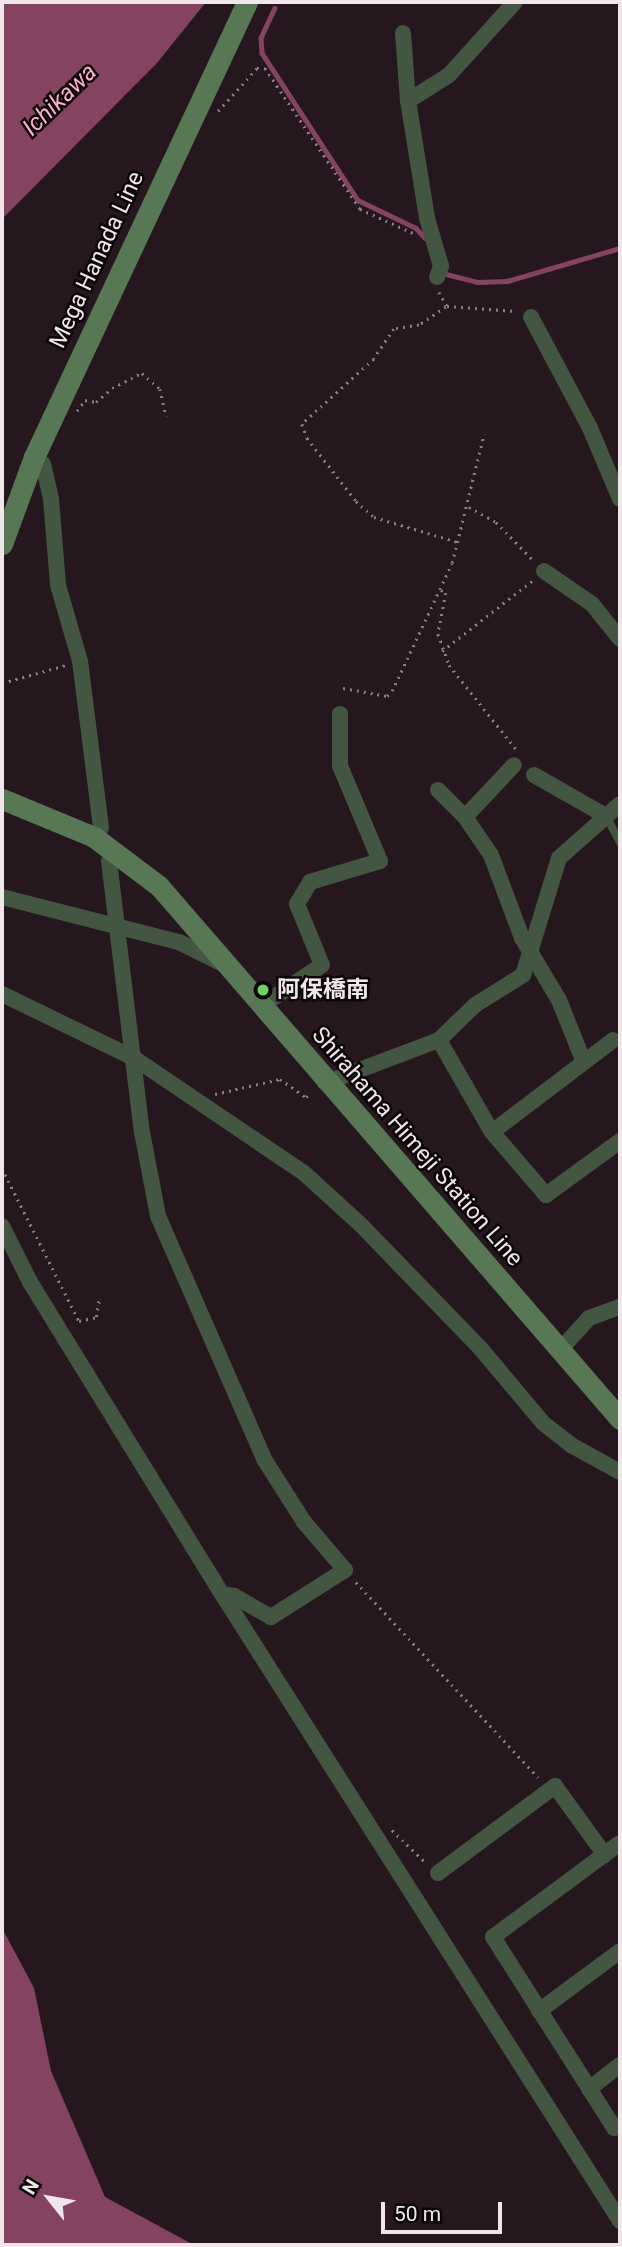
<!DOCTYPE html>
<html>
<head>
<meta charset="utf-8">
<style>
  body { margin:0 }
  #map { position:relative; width:622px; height:2247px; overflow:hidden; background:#25171d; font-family:Roboto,"Noto Sans JP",sans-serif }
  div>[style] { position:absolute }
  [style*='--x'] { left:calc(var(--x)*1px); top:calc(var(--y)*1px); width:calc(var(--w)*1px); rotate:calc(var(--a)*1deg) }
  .water>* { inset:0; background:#844461 }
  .stream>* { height:4.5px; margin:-2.25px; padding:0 2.25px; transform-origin:2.25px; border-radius:2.25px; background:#844461 }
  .path>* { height:2.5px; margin-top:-1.25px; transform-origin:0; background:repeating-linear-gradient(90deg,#8c7f84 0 2px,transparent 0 7px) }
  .lane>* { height:8px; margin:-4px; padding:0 4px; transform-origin:4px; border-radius:4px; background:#435641 }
  .street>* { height:16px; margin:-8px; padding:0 8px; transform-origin:8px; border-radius:8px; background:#435641 }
  .secondary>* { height:21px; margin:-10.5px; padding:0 10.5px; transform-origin:10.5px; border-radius:10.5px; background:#587754 }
  .dots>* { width:19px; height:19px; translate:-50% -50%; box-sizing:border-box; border:4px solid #0a0507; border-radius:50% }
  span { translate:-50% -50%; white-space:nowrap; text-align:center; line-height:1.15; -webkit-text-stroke:5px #0a0507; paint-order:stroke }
  .street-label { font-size:23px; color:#f1e6ea }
  .poi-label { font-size:23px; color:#f1e6ea; font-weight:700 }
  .left { translate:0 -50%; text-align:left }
  .water-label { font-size:24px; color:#feafd0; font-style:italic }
  .frame { position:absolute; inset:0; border:4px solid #f1e6ea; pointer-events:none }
  .north { position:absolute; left:14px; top:2163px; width:70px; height:70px; -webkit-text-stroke:5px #0a0507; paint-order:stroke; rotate:301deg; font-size:19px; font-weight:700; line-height:28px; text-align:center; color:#f1e6ea }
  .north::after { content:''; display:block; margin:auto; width:24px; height:32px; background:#f1e6ea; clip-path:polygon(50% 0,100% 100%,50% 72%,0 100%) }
  .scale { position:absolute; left:381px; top:2202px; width:121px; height:32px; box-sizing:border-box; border:4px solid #f1e6ea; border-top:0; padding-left:9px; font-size:21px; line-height:24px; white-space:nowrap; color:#f1e6ea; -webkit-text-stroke:5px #0a0507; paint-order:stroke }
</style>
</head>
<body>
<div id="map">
  <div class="water">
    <i style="clip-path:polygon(2px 2px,206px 2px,157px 63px,2px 219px)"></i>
    <i style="clip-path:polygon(2px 1928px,34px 1988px,51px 2071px,105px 2197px,194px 2245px,2px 2245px)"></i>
  </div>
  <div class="stream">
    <i style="--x:275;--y:8;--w:33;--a:115"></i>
    <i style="--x:261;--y:38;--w:15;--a:86"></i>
    <i style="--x:262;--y:53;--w:176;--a:56.9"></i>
    <i style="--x:358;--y:200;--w:64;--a:25.8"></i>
    <i style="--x:416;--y:228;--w:13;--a:48"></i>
    <i style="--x:442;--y:273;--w:36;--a:14"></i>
    <i style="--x:477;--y:282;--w:30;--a:-2"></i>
    <i style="--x:507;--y:281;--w:118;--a:-16.3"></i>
  </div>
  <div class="path">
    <i style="--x:218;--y:111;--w:58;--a:-47.8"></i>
    <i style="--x:257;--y:68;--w:8;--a:0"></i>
    <i style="--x:265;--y:68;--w:170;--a:56"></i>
    <i style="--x:360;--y:209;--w:58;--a:24.4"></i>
    <i style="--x:439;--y:292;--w:16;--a:60"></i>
    <i style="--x:447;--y:306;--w:68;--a:4.2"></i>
    <i style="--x:446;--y:307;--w:32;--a:146"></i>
    <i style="--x:419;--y:325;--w:25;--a:171"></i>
    <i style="--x:394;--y:329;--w:36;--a:124"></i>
    <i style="--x:374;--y:359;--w:97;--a:137.9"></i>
    <i style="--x:302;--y:424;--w:15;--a:70"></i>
    <i style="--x:307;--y:438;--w:80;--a:52.1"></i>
    <i style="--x:356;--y:501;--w:24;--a:42"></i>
    <i style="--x:374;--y:517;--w:88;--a:16.6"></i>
    <i style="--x:77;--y:411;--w:14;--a:-54"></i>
    <i style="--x:85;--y:400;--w:11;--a:10"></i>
    <i style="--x:96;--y:402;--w:21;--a:-41"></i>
    <i style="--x:112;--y:388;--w:34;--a:-27"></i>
    <i style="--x:142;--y:373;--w:24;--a:42"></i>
    <i style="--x:160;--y:389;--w:28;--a:77"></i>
    <i style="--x:469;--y:507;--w:31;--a:29"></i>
    <i style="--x:496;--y:522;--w:53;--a:45.8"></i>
    <i style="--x:441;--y:590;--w:6;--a:31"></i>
    <i style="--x:446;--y:593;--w:42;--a:101"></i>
    <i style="--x:438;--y:634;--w:33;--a:70"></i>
    <i style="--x:449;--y:665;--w:107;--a:51.4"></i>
    <i style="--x:442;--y:651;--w:114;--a:-37.9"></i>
    <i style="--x:2;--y:683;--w:66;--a:-15.7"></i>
    <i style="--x:343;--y:688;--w:45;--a:10.3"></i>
    <i style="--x:387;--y:696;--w:7;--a:-45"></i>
    <i style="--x:392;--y:691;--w:141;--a:-64.9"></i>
    <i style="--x:452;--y:563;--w:133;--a:-76.1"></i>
    <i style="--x:215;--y:1094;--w:67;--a:-13"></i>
    <i style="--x:280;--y:1079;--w:32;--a:35"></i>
    <i style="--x:306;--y:1097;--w:6;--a:-39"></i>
    <i style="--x:2;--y:1168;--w:171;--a:63.3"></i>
    <i style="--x:79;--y:1321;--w:17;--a:-13"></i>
    <i style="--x:96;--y:1317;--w:17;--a:-80"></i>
    <i style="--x:356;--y:1582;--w:267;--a:47"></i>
    <i style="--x:392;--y:1830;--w:46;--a:44.1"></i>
  </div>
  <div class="lane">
    <i style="--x:606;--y:816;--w:30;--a:62"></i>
  </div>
  <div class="street">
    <i style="--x:403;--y:33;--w:68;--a:85.8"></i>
    <i style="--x:437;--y:277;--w:12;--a:-70"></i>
    <i style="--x:441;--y:266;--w:50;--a:-106.3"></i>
    <i style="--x:427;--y:218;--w:119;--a:-99.2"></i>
    <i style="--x:408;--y:101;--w:49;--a:-32.4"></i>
    <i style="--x:449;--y:75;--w:98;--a:-47.9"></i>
    <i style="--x:531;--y:317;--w:126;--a:62"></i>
    <i style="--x:590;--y:428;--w:77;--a:67.1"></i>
    <i style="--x:34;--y:457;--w:11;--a:38"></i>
    <i style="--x:43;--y:464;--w:36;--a:77"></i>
    <i style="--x:51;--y:499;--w:86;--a:85.3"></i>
    <i style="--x:58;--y:585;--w:79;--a:73.9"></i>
    <i style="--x:80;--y:661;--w:168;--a:82.8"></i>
    <i style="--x:544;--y:571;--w:58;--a:34.5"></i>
    <i style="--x:592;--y:604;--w:45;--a:51.3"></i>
    <i style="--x:534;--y:775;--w:83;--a:29.7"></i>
    <i style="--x:438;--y:790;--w:38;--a:45"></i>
    <i style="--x:465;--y:817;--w:46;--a:55.6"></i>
    <i style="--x:491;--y:855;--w:89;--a:69.5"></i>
    <i style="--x:522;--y:938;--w:72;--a:59.2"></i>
    <i style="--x:559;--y:1000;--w:65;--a:68.2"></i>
    <i style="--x:465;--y:817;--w:71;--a:-46.7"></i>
    <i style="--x:109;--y:861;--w:273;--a:83.1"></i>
    <i style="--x:142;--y:1132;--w:86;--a:79.2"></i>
    <i style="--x:158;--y:1216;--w:265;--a:66.4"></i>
    <i style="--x:264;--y:1459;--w:75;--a:57.6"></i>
    <i style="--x:304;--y:1522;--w:63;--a:49.5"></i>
    <i style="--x:345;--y:1570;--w:88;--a:147.6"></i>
    <i style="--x:271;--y:1617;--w:43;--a:-150.4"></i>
    <i style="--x:234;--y:1596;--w:12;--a:-171"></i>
    <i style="--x:2;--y:897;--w:183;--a:14.3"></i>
    <i style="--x:179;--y:942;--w:47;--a:26.6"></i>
    <i style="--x:2;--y:994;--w:147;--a:25.9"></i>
    <i style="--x:134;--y:1058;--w:205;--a:34.1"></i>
    <i style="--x:304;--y:1173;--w:77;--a:42.4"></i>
    <i style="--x:361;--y:1225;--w:173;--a:45.9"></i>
    <i style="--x:481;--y:1349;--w:97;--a:50"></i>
    <i style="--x:543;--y:1423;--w:36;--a:38"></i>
    <i style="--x:571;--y:1445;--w:56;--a:28.9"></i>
    <i style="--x:261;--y:1006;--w:73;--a:-33.9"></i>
    <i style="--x:322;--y:965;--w:66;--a:-112.3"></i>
    <i style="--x:297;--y:904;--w:26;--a:-59"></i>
    <i style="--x:310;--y:882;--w:73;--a:-16.7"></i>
    <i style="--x:380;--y:861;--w:103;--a:-112.8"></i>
    <i style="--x:340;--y:766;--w:52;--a:-90"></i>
    <i style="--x:439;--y:1040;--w:106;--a:60.1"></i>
    <i style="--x:492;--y:1132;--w:83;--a:49.4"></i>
    <i style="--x:546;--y:1195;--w:92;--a:-36.1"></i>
    <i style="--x:325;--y:1083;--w:122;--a:-20.7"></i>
    <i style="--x:439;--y:1040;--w:50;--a:-44.2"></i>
    <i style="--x:475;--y:1005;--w:57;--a:-32"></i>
    <i style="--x:523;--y:975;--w:122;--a:-72.9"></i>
    <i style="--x:559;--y:858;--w:81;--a:-41.5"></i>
    <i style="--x:492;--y:1132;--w:152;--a:-37.2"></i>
    <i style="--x:2;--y:1226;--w:63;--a:63.4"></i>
    <i style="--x:30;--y:1282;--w:366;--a:58.4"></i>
    <i style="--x:222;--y:1594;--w:743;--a:57.59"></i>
    <i style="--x:560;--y:1350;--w:43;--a:-47.8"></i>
    <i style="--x:589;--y:1318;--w:33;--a:-20"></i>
    <i style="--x:620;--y:1843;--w:158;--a:143.5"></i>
    <i style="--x:493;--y:1937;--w:226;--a:57.6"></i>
    <i style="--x:614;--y:2128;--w:7;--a:-27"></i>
    <i style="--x:438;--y:1873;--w:146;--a:-36.6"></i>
    <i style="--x:555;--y:1786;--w:85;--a:54.1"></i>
    <i style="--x:539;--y:2011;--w:101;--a:-36.5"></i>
    <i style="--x:589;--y:2089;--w:39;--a:-38"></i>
  </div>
  <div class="secondary">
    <i style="--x:2;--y:544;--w:93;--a:-69.8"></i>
    <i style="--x:34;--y:457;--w:502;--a:-64.91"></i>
    <i style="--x:2;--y:799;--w:100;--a:22.4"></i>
    <i style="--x:94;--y:837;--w:81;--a:37"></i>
    <i style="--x:159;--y:886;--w:705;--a:49.14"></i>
  </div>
  <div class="dots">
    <i style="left:263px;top:990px;background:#6cd362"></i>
  </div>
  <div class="street-label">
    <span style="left:97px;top:260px;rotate:-65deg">Mega Hanada Line</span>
    <span style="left:417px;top:1147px;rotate:49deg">Shirahama Himeji Station Line</span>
  </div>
  <div class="poi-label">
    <span class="left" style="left:277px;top:990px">阿保橋南</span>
  </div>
  <div class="water-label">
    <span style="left:60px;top:100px;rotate:-44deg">Ichikawa</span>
  </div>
  <div class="frame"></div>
  <div class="north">N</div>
  <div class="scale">50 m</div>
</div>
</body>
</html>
